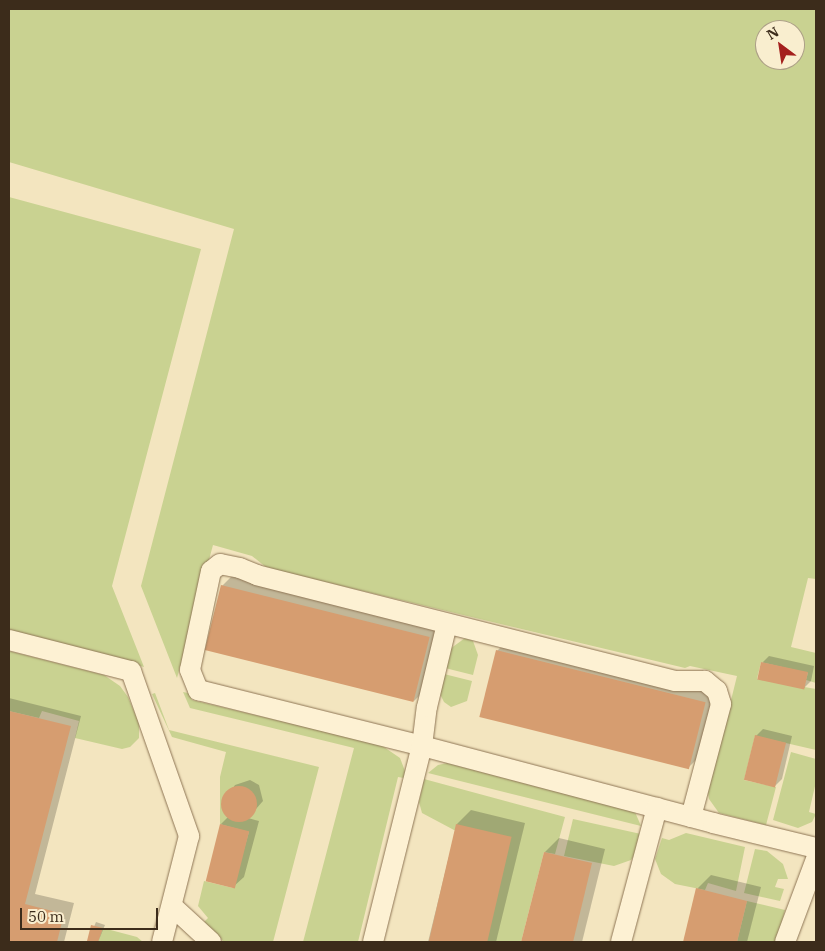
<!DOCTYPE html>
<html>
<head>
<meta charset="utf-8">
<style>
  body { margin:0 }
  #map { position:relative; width:825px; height:951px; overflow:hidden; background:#f3e5bf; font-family:"IBM Plex Serif",serif }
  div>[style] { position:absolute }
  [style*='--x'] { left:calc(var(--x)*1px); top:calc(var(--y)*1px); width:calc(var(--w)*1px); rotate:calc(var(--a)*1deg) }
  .green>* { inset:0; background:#c9d291 }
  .shadow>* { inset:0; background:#0003 }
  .building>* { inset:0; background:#d69d70; transform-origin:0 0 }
  .round { border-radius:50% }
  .roads { filter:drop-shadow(0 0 1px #8e7555) drop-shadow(0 0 1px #8e7555) }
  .minor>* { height:20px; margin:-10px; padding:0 10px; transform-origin:10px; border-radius:10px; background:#fdf1d3 }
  span { translate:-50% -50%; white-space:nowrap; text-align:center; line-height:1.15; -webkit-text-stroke:4px #f9eecf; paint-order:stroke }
  .frame { position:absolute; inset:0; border:10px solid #3c2c1b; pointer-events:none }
  .north { position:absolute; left:755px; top:20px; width:50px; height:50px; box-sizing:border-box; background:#f9eecf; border:1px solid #ada087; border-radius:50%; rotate:329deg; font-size:14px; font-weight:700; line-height:20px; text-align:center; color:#3c2c1b }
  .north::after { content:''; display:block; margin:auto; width:18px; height:22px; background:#a4201d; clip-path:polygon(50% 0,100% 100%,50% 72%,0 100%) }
  .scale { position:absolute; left:20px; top:908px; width:138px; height:22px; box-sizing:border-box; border:2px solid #3c2c1b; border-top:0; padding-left:6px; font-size:15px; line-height:18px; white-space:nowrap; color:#3c2c1b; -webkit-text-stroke:4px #f9eecf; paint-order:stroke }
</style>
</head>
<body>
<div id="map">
  <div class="green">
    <i style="clip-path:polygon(evenodd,9px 9px,816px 9px,816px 579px,808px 578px,791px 647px,816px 653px,816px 683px,806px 680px,808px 673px,761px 662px,757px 679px,816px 689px,816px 750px,755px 736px,744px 780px,776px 787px,766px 825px,719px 813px,709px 799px,708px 793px,737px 676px,690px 666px,685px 668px,267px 568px,252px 556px,213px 545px,177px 678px,141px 586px,234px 229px,9px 162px,9px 9px,765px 30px,795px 30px,795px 60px,765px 60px,765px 30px)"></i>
    <i style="clip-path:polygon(9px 197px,201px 249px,112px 586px,144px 667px,9px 631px)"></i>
    <i style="clip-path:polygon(465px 638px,473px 641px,478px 655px,473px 675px,445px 668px,450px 649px)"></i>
    <i style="clip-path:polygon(9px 651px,104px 675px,120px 686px,128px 697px,139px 723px,139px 738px,130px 747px,122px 749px,75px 738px,79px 721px,42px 711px,39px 718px,9px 711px)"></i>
    <i style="clip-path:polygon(444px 674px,472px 681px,467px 701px,451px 707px,444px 702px,439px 692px)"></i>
    <i style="clip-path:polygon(183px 692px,188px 693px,192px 700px,381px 745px,400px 758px,405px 771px,404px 778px,398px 777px,358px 942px,303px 942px,354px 748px,190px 708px)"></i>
    <i style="clip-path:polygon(155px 693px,169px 730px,319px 767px,273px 942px,224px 942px,204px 922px,208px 918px,198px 906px,204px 881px,233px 888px,249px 832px,220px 824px,220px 777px,226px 752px,172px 737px,152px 694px)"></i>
    <i style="clip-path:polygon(791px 752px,816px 759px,816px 782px,809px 812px,816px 814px,812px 822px,798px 828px,773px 820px)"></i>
    <i style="clip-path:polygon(447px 763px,635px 812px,641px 826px,428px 773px,438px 765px)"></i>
    <i style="clip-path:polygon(424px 779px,565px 817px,555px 854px,544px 852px,521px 942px,480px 942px,506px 841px,454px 830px,422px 813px,419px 802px)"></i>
    <i style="clip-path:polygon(573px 819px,641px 834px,640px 848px,631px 860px,614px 866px,564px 856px)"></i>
    <i style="clip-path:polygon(686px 833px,745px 847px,736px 891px,708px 883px,705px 890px,675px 884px,661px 874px,655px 859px,662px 838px,669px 840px)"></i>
    <i style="clip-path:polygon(755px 849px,767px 851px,783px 864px,788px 879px,778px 879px,775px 887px,784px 889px,780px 901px,744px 893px)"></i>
    <i style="clip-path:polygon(747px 901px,785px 910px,777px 942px,737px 942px)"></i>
    <i style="clip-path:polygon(103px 928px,137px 937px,143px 942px,98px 942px)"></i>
  </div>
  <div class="shadow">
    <i style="clip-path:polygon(236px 572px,444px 623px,428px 687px,414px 701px,222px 586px)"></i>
    <i style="clip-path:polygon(511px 637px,719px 688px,703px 753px,689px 767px,497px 651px)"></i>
    <i style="clip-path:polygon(769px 656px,814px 666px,811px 681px,804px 688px,762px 663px)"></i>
    <i style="clip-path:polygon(9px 698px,81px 716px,35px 894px,74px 903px,64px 942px,9px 942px)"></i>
    <i style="clip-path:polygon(763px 729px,792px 736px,782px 779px,775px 786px,756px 736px)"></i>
    <i style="clip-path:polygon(250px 780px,259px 785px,263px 801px,248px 818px,259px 821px,244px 877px,233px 887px,221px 824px,229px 816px,223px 803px,235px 785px)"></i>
    <i style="clip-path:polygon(471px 810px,525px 823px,496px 942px,428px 942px,457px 824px)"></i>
    <i style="clip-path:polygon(559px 838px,605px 849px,582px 942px,522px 942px,545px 852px)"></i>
    <i style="clip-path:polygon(711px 875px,761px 887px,747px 942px,684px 942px,697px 889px)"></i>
    <i style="clip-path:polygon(96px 922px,105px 925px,98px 942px,88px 940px)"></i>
  </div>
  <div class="building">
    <i style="left:221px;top:585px;width:215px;height:67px;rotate:14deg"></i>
    <i style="left:496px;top:650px;width:216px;height:69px;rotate:14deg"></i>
    <i style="left:761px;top:662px;width:48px;height:18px;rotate:12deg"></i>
    <i style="clip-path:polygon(9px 711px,71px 726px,25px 904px,64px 914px,57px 942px,9px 942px)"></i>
    <i style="left:755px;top:735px;width:32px;height:46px;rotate:14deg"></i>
    <i class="round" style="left:221px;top:786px;width:36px;height:36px"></i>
    <i style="left:220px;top:824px;width:30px;height:59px;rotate:14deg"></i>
    <i style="left:456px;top:824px;width:57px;height:122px;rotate:13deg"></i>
    <i style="clip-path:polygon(544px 852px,592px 863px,573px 942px,521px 942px)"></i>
    <i style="clip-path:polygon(696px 888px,747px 901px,737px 942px,683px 942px)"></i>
    <i style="clip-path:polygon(91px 925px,103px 928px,98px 942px,87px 941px)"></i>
  </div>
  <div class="roads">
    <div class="minor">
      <i style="--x:9;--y:640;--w:126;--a:14.3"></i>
      <i style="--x:131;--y:671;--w:175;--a:70.6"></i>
      <i style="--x:189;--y:836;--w:109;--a:104.3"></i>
      <i style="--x:691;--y:817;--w:117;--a:-75.1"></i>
      <i style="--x:721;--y:704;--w:14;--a:-107"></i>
      <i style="--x:717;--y:691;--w:16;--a:-140"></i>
      <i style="--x:705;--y:681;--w:30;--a:180"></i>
      <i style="--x:675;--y:681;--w:431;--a:-165.8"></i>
      <i style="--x:257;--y:575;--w:18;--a:-158"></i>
      <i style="--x:240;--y:568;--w:20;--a:-169"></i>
      <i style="--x:220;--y:564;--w:11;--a:142"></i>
      <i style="--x:211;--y:571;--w:101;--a:102"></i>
      <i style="--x:190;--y:670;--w:22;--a:68"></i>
      <i style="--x:198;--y:690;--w:231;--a:14"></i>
      <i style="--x:422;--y:746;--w:301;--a:14.8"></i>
      <i style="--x:713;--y:823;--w:106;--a:13.6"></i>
      <i style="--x:172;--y:906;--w:53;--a:42.7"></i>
      <i style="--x:373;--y:942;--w:202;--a:-76"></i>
      <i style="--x:422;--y:746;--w:39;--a:-83"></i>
      <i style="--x:427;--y:707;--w:85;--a:-76.5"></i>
      <i style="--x:621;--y:942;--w:139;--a:-75"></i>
      <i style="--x:785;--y:942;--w:89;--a:-69.5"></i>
    </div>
  </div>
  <div class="frame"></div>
  <div class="north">N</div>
  <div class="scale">50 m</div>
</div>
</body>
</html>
